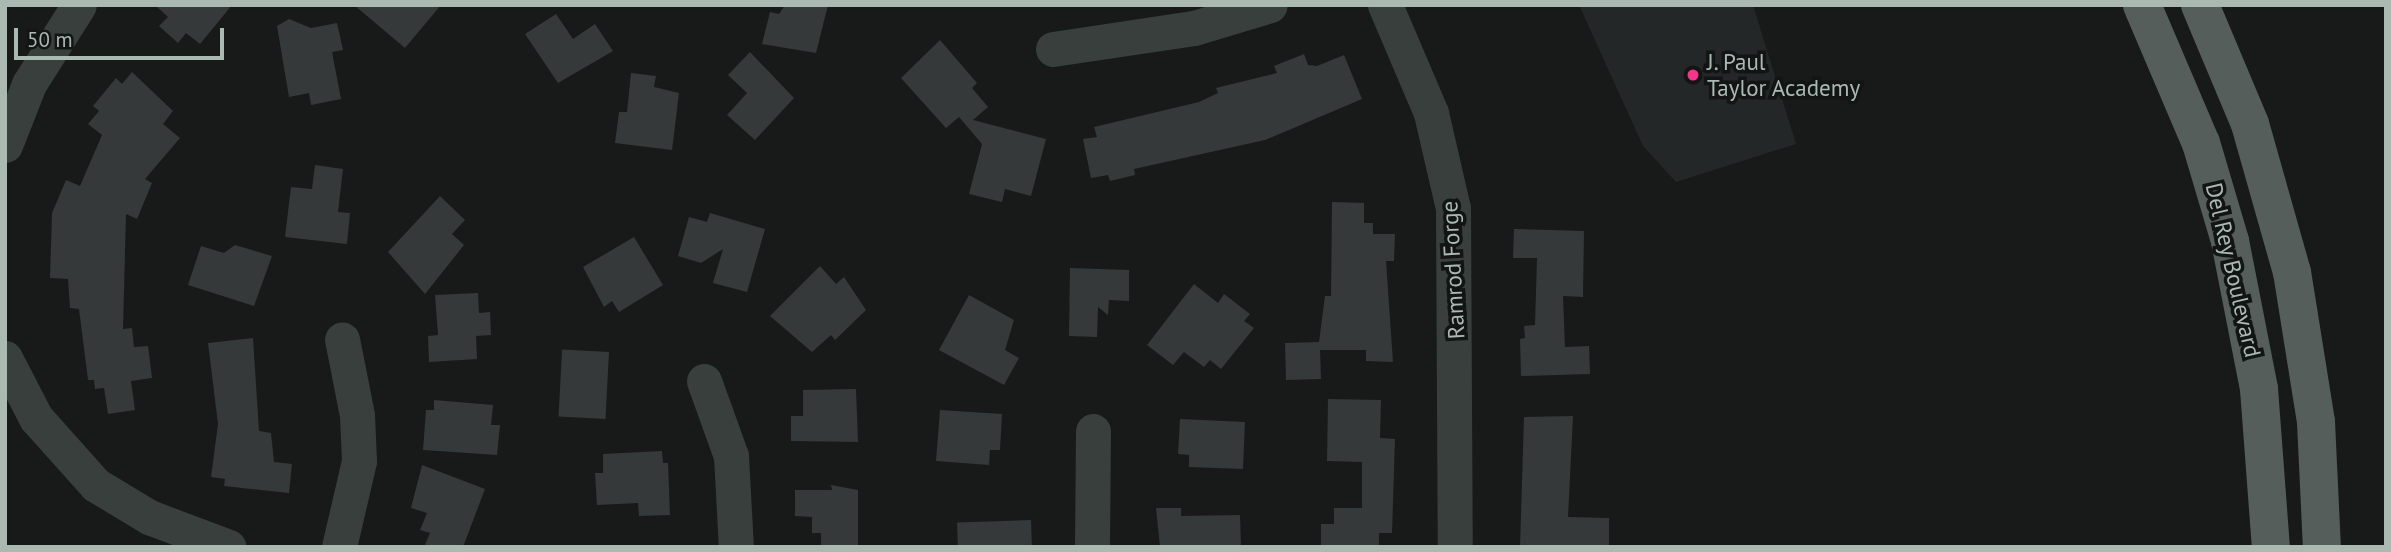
<!DOCTYPE html>
<html>
<head>
<meta charset="utf-8">
<style>
  body { margin:0 }
  #map { position:relative; width:2391px; height:552px; overflow:hidden; background:#181a1a; font-family:"PT Sans",sans-serif }
  div>[style] { position:absolute }
  [style*='--x'] { left:calc(var(--x)*1px); top:calc(var(--y)*1px); width:calc(var(--w)*1px); rotate:calc(var(--a)*1deg) }
  .built>* { inset:0; background:#242727 }
  .building>* { inset:0; background:#353939; transform-origin:0 0 }
  .minor>* { height:35px; margin:-17.5px; padding:0 17.5px; transform-origin:17.5px; border-radius:17.5px; background:#393f3d }
  .major>* { height:38px; margin:-19px; padding:0 19px; transform-origin:19px; border-radius:19px; background:#555e5b }
  .dots>* { width:19px; height:19px; translate:-50% -50%; box-sizing:border-box; border:4px solid #131515; border-radius:50% }
  span { translate:-50% -50%; white-space:nowrap; text-align:center; line-height:1.15; -webkit-text-stroke:7px #131515; paint-order:stroke }
  .poi-label { font-size:23px; color:#aabab3 }
  .left { translate:0 -50%; text-align:left }
  .street-label { font-size:23px; color:#aabab3 }
  .frame { position:absolute; inset:0; border:7px solid #aabab3; pointer-events:none }
  .scale { position:absolute; left:14px; top:28px; width:210px; height:32px; box-sizing:border-box; border:4px solid #aabab3; border-top:0; padding-left:9px; font-size:21px; line-height:24px; white-space:nowrap; color:#aabab3; -webkit-text-stroke:5px #131515; paint-order:stroke }
</style>
</head>
<body>
<div id="map">
  <div class="built">
    <i style="clip-path:polygon(1579px 5px,1753px 5px,1796px 144px,1676px 182px,1643px 146px)"></i>
  </div>
  <div class="building">
    <i style="clip-path:polygon(155px 5px,232px 5px,200px 44px,186px 33px,178px 43px,159px 26px,168px 17px)"></i>
    <i style="clip-path:polygon(354px 5px,441px 5px,405px 48px)"></i>
    <i style="clip-path:polygon(785px 5px,828px 5px,816px 53px,762px 44px,770px 12px,779px 14px)"></i>
    <i style="clip-path:polygon(556px 14px,573px 39px,595px 24px,613px 51px,558px 83px,525px 34px)"></i>
    <i style="clip-path:polygon(289px 19px,311px 28px,337px 23px,343px 50px,332px 52px,341px 99px,311px 105px,309px 93px,289px 97px,277px 26px)"></i>
    <i style="clip-path:polygon(940px 40px,977px 83px,972px 88px,988px 107px,973px 120px,1046px 139px,1031px 196px,1005px 189px,1002px 202px,969px 194px,982px 144px,959px 117px,946px 128px,901px 78px)"></i>
    <i style="clip-path:polygon(750px 52px,794px 98px,755px 140px,727px 115px,747px 93px,728px 75px)"></i>
    <i style="clip-path:polygon(1304px 54px,1308px 65px,1317px 66px,1344px 55px,1362px 99px,1265px 140px,1134px 169px,1135px 175px,1110px 181px,1108px 175px,1091px 178px,1083px 139px,1097px 137px,1094px 127px,1199px 102px,1218px 93px,1216px 88px,1277px 73px,1274px 66px)"></i>
    <i style="clip-path:polygon(132px 72px,173px 111px,163px 124px,180px 138px,145px 179px,152px 183px,137px 219px,126px 214px,123px 329px,132px 328px,134px 347px,148px 346px,152px 378px,131px 381px,135px 410px,108px 414px,104px 388px,95px 389px,94px 380px,88px 380px,79px 309px,70px 308px,68px 279px,50px 278px,52px 213px,66px 180px,80px 186px,102px 135px,88px 124px,99px 111px,93px 106px,116px 78px,122px 84px)"></i>
    <i style="clip-path:polygon(631px 73px,656px 76px,654px 87px,679px 93px,672px 150px,615px 143px,619px 112px,627px 112px)"></i>
    <i style="clip-path:polygon(315px 165px,343px 169px,338px 212px,350px 213px,347px 244px,285px 237px,291px 187px,312px 189px)"></i>
    <i style="clip-path:polygon(440px 196px,465px 220px,452px 234px,464px 245px,425px 294px,388px 252px)"></i>
    <i style="clip-path:polygon(1332px 202px,1364px 203px,1364px 223px,1373px 223px,1373px 234px,1395px 234px,1394px 261px,1386px 261px,1393px 362px,1366px 361px,1366px 350px,1320px 350px,1321px 379px,1286px 380px,1285px 343px,1319px 342px,1325px 296px,1331px 296px)"></i>
    <i style="clip-path:polygon(710px 213px,765px 229px,747px 292px,713px 283px,723px 249px,701px 263px,678px 256px,689px 217px,707px 222px)"></i>
    <i style="clip-path:polygon(1514px 229px,1584px 231px,1583px 297px,1563px 296px,1565px 347px,1589px 346px,1590px 374px,1521px 376px,1520px 339px,1525px 338px,1524px 326px,1535px 325px,1537px 258px,1513px 258px)"></i>
    <i style="clip-path:polygon(634px 237px,663px 285px,619px 312px,612px 301px,604px 307px,583px 267px)"></i>
    <i style="clip-path:polygon(235px 245px,272px 256px,254px 306px,188px 285px,201px 246px,224px 253px)"></i>
    <i style="clip-path:polygon(820px 266px,836px 284px,844px 277px,866px 310px,835px 340px,831px 335px,812px 352px,770px 316px)"></i>
    <i style="clip-path:polygon(1070px 268px,1129px 270px,1129px 301px,1109px 300px,1108px 315px,1098px 307px,1097px 337px,1069px 336px)"></i>
    <i style="clip-path:polygon(1194px 284px,1218px 303px,1224px 294px,1250px 314px,1244px 321px,1254px 328px,1221px 369px,1210px 360px,1204px 367px,1184px 352px,1173px 365px,1147px 345px)"></i>
    <i style="clip-path:polygon(478px 293px,479px 313px,490px 312px,491px 335px,476px 336px,477px 359px,429px 362px,428px 336px,438px 335px,435px 295px)"></i>
    <i style="clip-path:polygon(969px 295px,1014px 320px,1005px 350px,1019px 358px,1004px 385px,939px 350px)"></i>
    <i style="clip-path:polygon(253px 338px,259px 431px,271px 433px,274px 462px,292px 464px,289px 493px,224px 486px,225px 479px,211px 477px,218px 424px,208px 343px)"></i>
    <i style="left:609px;top:352px;width:67px;height:47px;rotate:93deg"></i>
    <i style="clip-path:polygon(856px 389px,858px 442px,791px 441px,791px 416px,803px 416px,803px 390px)"></i>
    <i style="clip-path:polygon(1328px 399px,1381px 400px,1380px 438px,1395px 439px,1392px 533px,1379px 533px,1379px 547px,1321px 545px,1321px 524px,1334px 524px,1334px 508px,1362px 508px,1362px 462px,1327px 461px)"></i>
    <i style="clip-path:polygon(434px 400px,493px 405px,491px 425px,500px 425px,497px 455px,423px 450px,426px 410px,434px 410px)"></i>
    <i style="clip-path:polygon(940px 410px,1002px 414px,1000px 450px,990px 450px,989px 465px,936px 461px)"></i>
    <i style="clip-path:polygon(1573px 416px,1568px 517px,1609px 518px,1609px 547px,1520px 547px,1524px 417px)"></i>
    <i style="clip-path:polygon(1180px 419px,1245px 422px,1243px 469px,1189px 467px,1189px 455px,1178px 454px)"></i>
    <i style="clip-path:polygon(662px 451px,663px 463px,668px 463px,670px 515px,639px 516px,638px 503px,597px 505px,595px 473px,603px 473px,603px 454px)"></i>
    <i style="clip-path:polygon(422px 465px,485px 489px,463px 547px,424px 547px,430px 533px,420px 530px,427px 513px,411px 508px)"></i>
    <i style="clip-path:polygon(831px 485px,858px 490px,858px 545px,821px 545px,821px 533px,812px 533px,812px 517px,795px 516px,795px 490px,832px 490px)"></i>
    <i style="clip-path:polygon(1156px 508px,1181px 508px,1181px 516px,1240px 515px,1241px 547px,1160px 547px)"></i>
    <i style="left:1031px;top:520px;width:27px;height:74px;rotate:88deg"></i>
  </div>
  <div class="minor">
    <i style="--x:1385;--y:5;--w:117;--a:66.9"></i>
    <i style="--x:1431;--y:113;--w:98;--a:77"></i>
    <i style="--x:1453;--y:208;--w:339;--a:89.7"></i>
    <i style="--x:1053;--y:49;--w:143;--a:-8.5"></i>
    <i style="--x:1194;--y:28;--w:79;--a:-16.8"></i>
    <i style="--x:5;--y:145;--w:66;--a:-68.5"></i>
    <i style="--x:29;--y:84;--w:93;--a:-57.7"></i>
    <i style="--x:5;--y:358;--w:68;--a:62.7"></i>
    <i style="--x:36;--y:418;--w:90;--a:48.2"></i>
    <i style="--x:96;--y:485;--w:62;--a:31.1"></i>
    <i style="--x:149;--y:517;--w:85;--a:20.6"></i>
    <i style="--x:704;--y:381;--w:80;--a:70.2"></i>
    <i style="--x:731;--y:456;--w:91;--a:86.9"></i>
    <i style="--x:339;--y:547;--w:88;--a:-76.9"></i>
    <i style="--x:359;--y:461;--w:46;--a:-92.5"></i>
    <i style="--x:357;--y:415;--w:77;--a:-101.2"></i>
    <i style="--x:1092;--y:547;--w:116;--a:-89.5"></i>
  </div>
  <div class="major">
    <i style="--x:2142;--y:5;--w:150;--a:66.9"></i>
    <i style="--x:2201;--y:143;--w:102;--a:73.5"></i>
    <i style="--x:2230;--y:241;--w:151;--a:78.9"></i>
    <i style="--x:2259;--y:389;--w:158;--a:85.7"></i>
    <i style="--x:2200;--y:5;--w:129;--a:67.2"></i>
    <i style="--x:2250;--y:124;--w:154;--a:74.2"></i>
    <i style="--x:2292;--y:272;--w:152;--a:80.9"></i>
    <i style="--x:2316;--y:422;--w:125;--a:87.3"></i>
  </div>
  <div class="dots">
    <i style="left:1693px;top:75px;background:#f43589"></i>
  </div>
  <div class="poi-label">
    <span class="left" style="left:1707px;top:75px">J. Paul<br>Taylor Academy</span>
  </div>
  <div class="street-label">
    <span style="left:1453px;top:270px;rotate:-93deg">Ramrod Forge</span>
    <span style="left:2233px;top:270px;rotate:77deg">Del Rey Boulevard</span>
  </div>
  <div class="frame"></div>
  <div class="scale">50 m</div>
</div>
</body>
</html>
